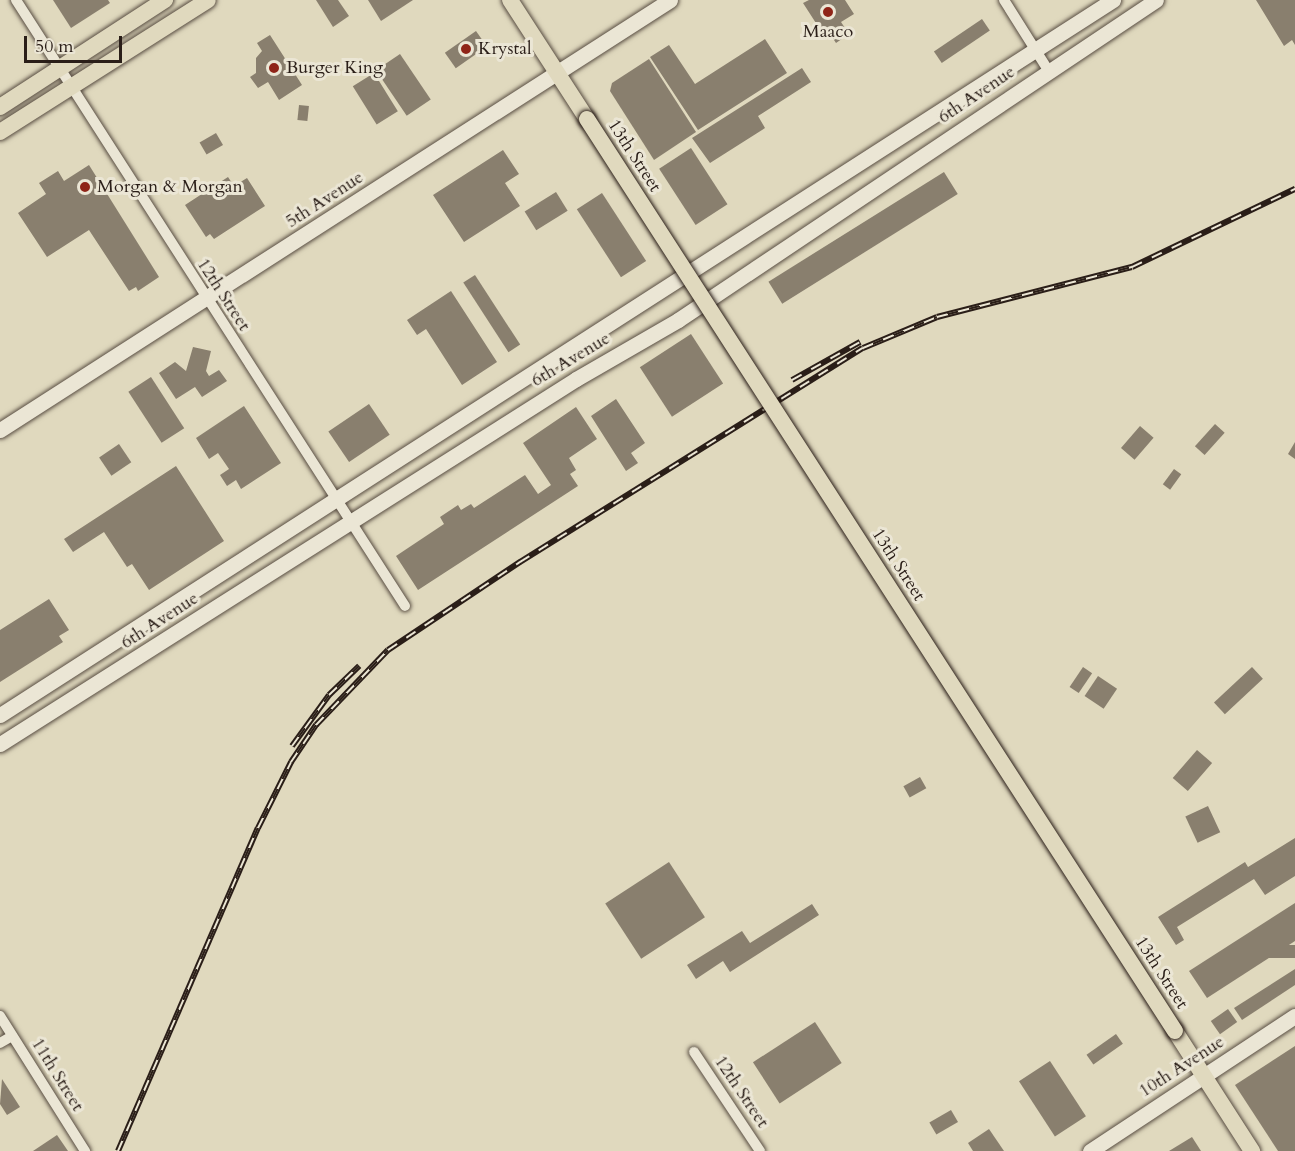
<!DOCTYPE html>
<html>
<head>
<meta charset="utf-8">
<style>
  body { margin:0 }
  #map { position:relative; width:1295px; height:1151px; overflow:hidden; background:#e0d9be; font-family:Cardo,serif }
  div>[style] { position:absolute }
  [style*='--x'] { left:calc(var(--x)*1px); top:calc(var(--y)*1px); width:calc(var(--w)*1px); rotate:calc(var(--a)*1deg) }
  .building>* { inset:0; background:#897f6e; transform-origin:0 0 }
  .roads { filter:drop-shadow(0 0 2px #584d42) drop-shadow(0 0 2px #584d42) }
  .street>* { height:10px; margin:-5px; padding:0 5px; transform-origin:5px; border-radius:5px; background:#ebe6d5 }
  .secondary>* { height:15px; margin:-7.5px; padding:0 7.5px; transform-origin:7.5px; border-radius:7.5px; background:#ebe6d5 }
  .primary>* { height:16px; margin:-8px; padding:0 8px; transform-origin:8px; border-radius:8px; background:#e0d9be }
  .rail>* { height:6px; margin-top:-3px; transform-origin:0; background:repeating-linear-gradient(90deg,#ebe6d5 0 11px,#2a1e18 0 22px); box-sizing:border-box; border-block:2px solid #2a1e18 }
  .bridges { filter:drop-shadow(0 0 2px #2a1e18) drop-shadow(0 0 2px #2a1e18) }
  .primary-bridge>* { height:16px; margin:-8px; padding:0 8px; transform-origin:8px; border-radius:8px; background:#e0d9be }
  .dots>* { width:16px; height:16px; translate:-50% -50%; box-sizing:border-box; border:3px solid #ebe6d5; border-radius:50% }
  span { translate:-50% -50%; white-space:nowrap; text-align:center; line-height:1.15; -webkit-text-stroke:6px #ebe6d5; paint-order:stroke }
  .poi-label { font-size:18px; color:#2a1e18 }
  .left { translate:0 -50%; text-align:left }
  .street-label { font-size:18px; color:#2a1e18 }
  .scale { position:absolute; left:24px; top:36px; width:98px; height:27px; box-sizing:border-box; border:3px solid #2a1e18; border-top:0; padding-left:8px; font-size:18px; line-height:21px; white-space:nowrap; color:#2a1e18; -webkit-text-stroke:4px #ebe6d5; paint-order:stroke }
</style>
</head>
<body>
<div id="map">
  <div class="building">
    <i style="clip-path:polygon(53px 0,108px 0,110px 3px,71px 28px)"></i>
    <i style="clip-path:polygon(316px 0,338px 0,349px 16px,333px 27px)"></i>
    <i style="clip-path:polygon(368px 0,413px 0,381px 21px)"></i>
    <i style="clip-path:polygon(809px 0,845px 0,854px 14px,841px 22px,849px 34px,836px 43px,828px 31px,823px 34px,803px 3px)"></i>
    <i style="clip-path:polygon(1256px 0,1295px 0,1295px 45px,1292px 40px,1284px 46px)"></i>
    <i style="left:982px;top:19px;width:14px;height:58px;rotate:56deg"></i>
    <i style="left:476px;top:31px;width:19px;height:38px;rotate:55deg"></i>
    <i style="clip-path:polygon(270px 35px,302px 85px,279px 100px,268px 82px,258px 88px,250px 77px,256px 73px,256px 58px,262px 51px,257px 43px)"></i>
    <i style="clip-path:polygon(765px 39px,787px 73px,698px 130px,650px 57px,669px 45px,695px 84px)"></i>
    <i style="left:400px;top:54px;width:55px;height:29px;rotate:56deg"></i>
    <i style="clip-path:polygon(649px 59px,696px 132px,654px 160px,610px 91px,612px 83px)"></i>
    <i style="clip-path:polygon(802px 68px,811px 82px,758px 116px,765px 128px,710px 163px,692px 138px)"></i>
    <i style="left:374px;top:73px;width:45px;height:25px;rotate:58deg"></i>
    <i style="left:299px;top:105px;width:10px;height:15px;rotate:6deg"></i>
    <i style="left:216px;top:133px;width:14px;height:19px;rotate:60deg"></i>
    <i style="left:691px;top:148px;width:67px;height:38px;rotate:57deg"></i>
    <i style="clip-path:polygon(503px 150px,519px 174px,505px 183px,520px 206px,464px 242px,433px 195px)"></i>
    <i style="clip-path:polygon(89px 165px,159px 277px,138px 291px,136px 287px,129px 291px,89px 230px,47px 257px,18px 213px,46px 194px,39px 183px,58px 171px,64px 181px)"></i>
    <i style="left:944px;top:172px;width:26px;height:207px;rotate:58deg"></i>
    <i style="clip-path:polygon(228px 177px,234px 186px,247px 178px,265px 206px,214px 239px,210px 234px,206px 237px,185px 205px)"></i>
    <i style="left:556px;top:192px;width:22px;height:37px;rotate:58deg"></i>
    <i style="left:602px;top:193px;width:81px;height:30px;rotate:57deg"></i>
    <i style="left:475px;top:275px;width:83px;height:14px;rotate:57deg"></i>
    <i style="clip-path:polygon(451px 291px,497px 362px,462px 385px,426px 329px,417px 335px,407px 320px)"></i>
    <i style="left:691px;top:334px;width:59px;height:61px;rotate:57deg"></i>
    <i style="clip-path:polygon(193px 347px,211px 351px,206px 371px,209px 376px,219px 370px,227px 381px,202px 397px,195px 387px,176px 399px,159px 373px,175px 362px,186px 371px)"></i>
    <i style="left:151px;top:377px;width:61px;height:27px;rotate:57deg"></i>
    <i style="clip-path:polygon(616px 399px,645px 443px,631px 453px,638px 463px,626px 471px,591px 416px)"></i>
    <i style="left:369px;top:404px;width:37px;height:49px;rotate:56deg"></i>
    <i style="clip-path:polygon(244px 406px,281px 463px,241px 489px,236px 480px,227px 486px,220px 475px,229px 469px,218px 453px,209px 459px,196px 438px)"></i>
    <i style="clip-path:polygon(576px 407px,597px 439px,569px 458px,576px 470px,570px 474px,578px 486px,418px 590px,396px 556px,444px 524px,440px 517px,458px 505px,461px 510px,471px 504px,474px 508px,525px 475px,538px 494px,551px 485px,523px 443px)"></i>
    <i style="left:1215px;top:424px;width:13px;height:30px;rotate:42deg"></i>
    <i style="left:1140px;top:426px;width:18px;height:29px;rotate:41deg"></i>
    <i style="clip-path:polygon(1295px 442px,1295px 459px,1288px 454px)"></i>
    <i style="left:119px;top:444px;width:22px;height:24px;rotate:56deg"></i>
    <i style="clip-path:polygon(176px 466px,224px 541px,149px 590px,132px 564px,127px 567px,104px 532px,73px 552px,64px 539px)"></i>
    <i style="left:1174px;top:469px;width:9px;height:19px;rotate:36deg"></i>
    <i style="clip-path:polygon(49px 599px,69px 630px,59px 636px,63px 642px,0 682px,0 630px)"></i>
    <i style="left:1083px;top:667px;width:11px;height:24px;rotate:34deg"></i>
    <i style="left:1252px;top:667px;width:16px;height:52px;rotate:47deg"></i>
    <i style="left:1098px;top:676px;width:23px;height:24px;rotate:34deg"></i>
    <i style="left:1197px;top:750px;width:20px;height:37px;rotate:41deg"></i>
    <i style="left:920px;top:777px;width:13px;height:19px;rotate:61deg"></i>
    <i style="left:1208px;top:806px;width:29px;height:25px;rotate:65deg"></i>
    <i style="clip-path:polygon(1295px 838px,1295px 876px,1265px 895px,1254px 879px,1177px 927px,1184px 940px,1176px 945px,1158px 917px,1245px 862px,1248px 867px)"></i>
    <i style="left:669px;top:862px;width:66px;height:76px;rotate:57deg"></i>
    <i style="clip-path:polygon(1295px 903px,1295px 941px,1207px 998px,1189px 971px)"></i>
    <i style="clip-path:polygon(812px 904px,819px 915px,730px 972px,723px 961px,696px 979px,687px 965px,742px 931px,750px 943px)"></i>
    <i style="left:1295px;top:945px;width:13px;height:53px;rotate:90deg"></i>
    <i style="clip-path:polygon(1295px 969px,1295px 985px,1242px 1020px,1234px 1008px)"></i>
    <i style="left:1228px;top:1009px;width:16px;height:21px;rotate:55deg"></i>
    <i style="left:815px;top:1022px;width:49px;height:74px;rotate:57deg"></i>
    <i style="left:1116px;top:1034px;width:12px;height:36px;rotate:55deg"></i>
    <i style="clip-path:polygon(1295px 1046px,1295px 1151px,1278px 1151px,1235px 1085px)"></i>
    <i style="left:1050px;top:1061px;width:66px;height:37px;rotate:57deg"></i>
    <i style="clip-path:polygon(2px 1079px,20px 1107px,7px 1115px,0 1104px)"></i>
    <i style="left:951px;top:1110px;width:14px;height:25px;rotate:60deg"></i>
    <i style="clip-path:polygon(989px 1129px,1004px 1151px,973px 1151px,968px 1143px)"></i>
    <i style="clip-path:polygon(57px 1135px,68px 1151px,33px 1151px)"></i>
    <i style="clip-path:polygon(1192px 1137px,1201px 1151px,1169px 1151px)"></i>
  </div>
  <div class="roads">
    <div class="street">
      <i style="--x:16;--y:0;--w:720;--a:57.3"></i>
      <i style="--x:1004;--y:0;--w:83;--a:57.8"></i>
      <i style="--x:0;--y:1016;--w:160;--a:57.8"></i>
      <i style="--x:0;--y:1043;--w:14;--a:-30"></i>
      <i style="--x:694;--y:1052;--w:119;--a:56.3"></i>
    </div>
    <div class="secondary">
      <i style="--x:0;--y:430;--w:796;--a:-32.69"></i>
      <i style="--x:0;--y:715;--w:1323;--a:-32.72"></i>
      <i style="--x:0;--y:744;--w:682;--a:-32.36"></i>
      <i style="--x:576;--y:379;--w:118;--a:-30"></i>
      <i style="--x:678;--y:320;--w:575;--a:-33.8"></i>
      <i style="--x:1090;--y:1151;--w:245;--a:-33.4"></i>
    </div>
    <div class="primary">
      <i style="--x:510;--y:0;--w:142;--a:57.1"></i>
      <i style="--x:0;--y:107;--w:197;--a:-33"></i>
      <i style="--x:0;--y:132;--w:246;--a:-32.4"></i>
      <i style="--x:1175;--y:1031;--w:143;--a:57.3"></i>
    </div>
  </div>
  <div class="rail">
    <i style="--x:792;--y:380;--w:78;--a:-29.2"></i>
    <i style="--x:292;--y:746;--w:63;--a:-54"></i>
    <i style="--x:329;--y:695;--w:42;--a:-44"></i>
    <i style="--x:118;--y:1151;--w:352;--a:-66.6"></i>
    <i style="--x:258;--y:828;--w:74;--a:-63.4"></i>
    <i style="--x:291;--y:762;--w:45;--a:-56"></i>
    <i style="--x:316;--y:725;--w:104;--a:-46.2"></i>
    <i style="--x:388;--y:650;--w:159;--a:-33.7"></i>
    <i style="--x:520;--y:562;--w:404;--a:-32"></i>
    <i style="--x:863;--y:348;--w:80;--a:-22.7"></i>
    <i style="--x:937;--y:317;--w:201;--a:-14.4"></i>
    <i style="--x:1132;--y:267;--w:181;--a:-25.6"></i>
  </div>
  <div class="bridges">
    <div class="primary-bridge">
      <i style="--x:587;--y:119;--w:1085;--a:57.19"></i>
    </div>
  </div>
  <div class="dots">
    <i style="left:828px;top:12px;background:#8f2418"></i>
    <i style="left:466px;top:49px;background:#8f2418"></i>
    <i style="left:274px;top:68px;background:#8f2418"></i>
    <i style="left:85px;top:187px;background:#8f2418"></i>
  </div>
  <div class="poi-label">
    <span style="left:828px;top:32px">Maaco</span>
    <span class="left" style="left:478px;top:49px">Krystal</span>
    <span class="left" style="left:286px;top:68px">Burger King</span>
    <span class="left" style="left:97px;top:187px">Morgan &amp; Morgan</span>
  </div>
  <div class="street-label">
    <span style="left:977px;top:95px;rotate:-34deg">6th Avenue</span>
    <span style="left:634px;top:156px;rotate:57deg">13th Street</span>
    <span style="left:325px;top:200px;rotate:-33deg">5th Avenue</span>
    <span style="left:223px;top:295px;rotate:57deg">12th Street</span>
    <span style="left:571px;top:360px;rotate:-31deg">6th Avenue</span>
    <span style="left:898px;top:565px;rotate:57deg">13th Street</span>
    <span style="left:160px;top:621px;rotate:-33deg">6th Avenue</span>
    <span style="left:1161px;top:973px;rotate:57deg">13th Street</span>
    <span style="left:1182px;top:1067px;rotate:-33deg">10th Avenue</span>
    <span style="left:57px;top:1075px;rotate:58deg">11th Street</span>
    <span style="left:741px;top:1092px;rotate:56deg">12th Street</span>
  </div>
  <div class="scale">50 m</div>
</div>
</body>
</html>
